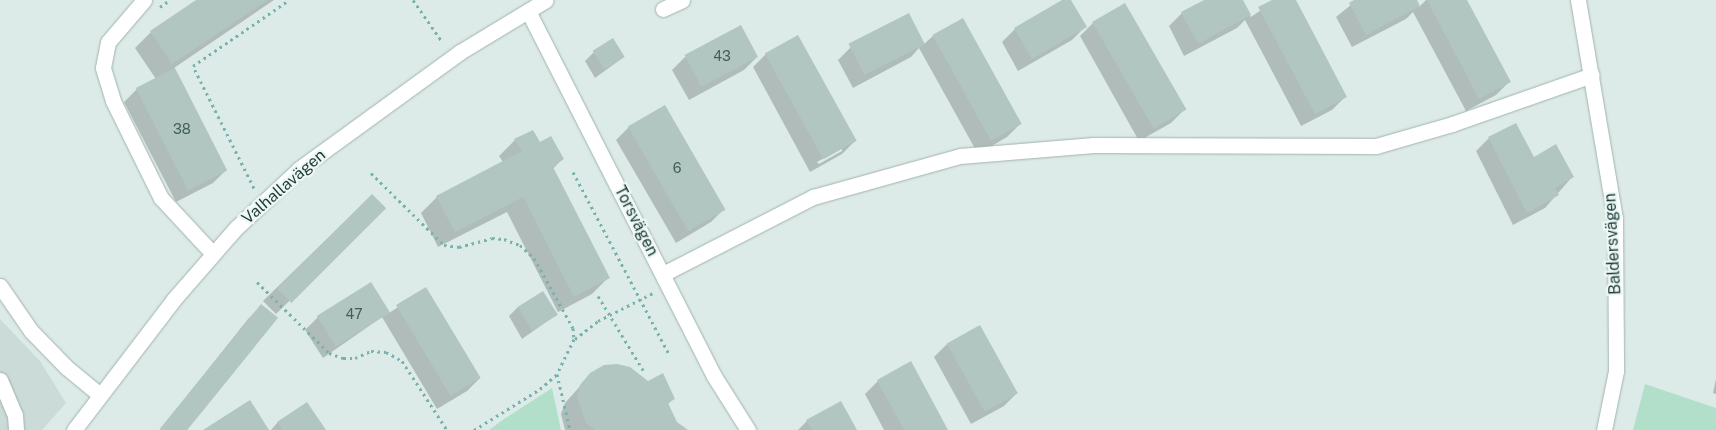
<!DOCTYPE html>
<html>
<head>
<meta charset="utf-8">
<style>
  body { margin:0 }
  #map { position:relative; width:1716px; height:430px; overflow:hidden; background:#ddebe8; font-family:"Public Sans",sans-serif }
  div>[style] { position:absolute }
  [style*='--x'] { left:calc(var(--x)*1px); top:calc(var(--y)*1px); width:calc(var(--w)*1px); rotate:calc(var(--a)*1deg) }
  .built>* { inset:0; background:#cbdbd7 }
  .green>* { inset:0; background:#b2dfc9 }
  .shadow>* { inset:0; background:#0003 }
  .building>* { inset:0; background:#b2c6c1; transform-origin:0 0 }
  .path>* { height:3px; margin-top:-1.5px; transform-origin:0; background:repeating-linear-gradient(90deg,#79b2ad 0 2.5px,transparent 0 6.5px) }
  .roads { filter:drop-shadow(0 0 1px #a0b3b0) drop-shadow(0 0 1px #a0b3b0) }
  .minor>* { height:15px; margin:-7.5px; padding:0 7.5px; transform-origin:7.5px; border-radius:7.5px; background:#fff }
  span { translate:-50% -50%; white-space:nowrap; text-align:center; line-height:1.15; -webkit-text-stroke:4.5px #edf7f4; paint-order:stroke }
  .number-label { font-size:14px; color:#425e5c }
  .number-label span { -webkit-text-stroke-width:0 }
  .street-label { font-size:16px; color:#1d3b3a }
</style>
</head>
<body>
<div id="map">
  <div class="built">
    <i style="clip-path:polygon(0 319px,40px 361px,66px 403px,42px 430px,0 430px)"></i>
  </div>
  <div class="green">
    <i style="clip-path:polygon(1645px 384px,1716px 408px,1716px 430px,1633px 430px)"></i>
    <i style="clip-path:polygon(552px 388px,561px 430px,489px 430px,504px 419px)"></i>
  </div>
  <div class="shadow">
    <i style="clip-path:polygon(198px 0,274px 0,174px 68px,226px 170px,213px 183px,176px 202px,124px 102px,137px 89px,156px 79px,135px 48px,151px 32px)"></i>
    <i style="clip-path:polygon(1065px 0,1069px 0,1085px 27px,1072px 40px,1018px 71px,1002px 42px,1015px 29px)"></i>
    <i style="clip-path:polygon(1206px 0,1242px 0,1251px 17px,1275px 0,1294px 0,1345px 97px,1332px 110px,1301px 126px,1245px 20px,1237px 28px,1184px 56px,1169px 26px,1182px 13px)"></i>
    <i style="clip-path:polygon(1357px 0,1416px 0,1419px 7px,1426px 0,1466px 0,1509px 82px,1496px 95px,1466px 111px,1413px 12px,1406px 19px,1352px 47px,1336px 17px)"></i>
    <i style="clip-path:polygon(1093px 23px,1184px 110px,1171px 123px,1139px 141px,1080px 36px)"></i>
    <i style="clip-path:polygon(933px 36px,1020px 124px,1007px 137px,978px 154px,919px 48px,911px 57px,853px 88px,838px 60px,851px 47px,924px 44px)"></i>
    <i style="clip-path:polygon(evenodd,798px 37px,855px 141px,842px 154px,810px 172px,753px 67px,766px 54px,798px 37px,842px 148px,842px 151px,819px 164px,817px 162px,842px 148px)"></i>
    <i style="clip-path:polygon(594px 52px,624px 57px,595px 78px,585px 61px)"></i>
    <i style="clip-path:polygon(685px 57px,757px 57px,744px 70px,689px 100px,672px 70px)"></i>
    <i style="clip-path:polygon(664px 107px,724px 209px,711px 222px,676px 243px,616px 140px,629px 127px)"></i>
    <i style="clip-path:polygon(1489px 138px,1533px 159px,1573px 176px,1545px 208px,1513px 225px,1476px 151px)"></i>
    <i style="clip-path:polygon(515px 140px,539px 144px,562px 159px,553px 169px,608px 278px,592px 294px,558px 312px,507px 212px,438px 247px,421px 213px,437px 197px,503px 162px,499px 156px)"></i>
    <i style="clip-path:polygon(372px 195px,371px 221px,276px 314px,263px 301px)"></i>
    <i style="clip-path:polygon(371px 284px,389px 313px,426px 289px,480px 378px,467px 391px,437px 409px,382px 317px,323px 358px,305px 330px,318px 317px)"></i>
    <i style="clip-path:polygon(261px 306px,187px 430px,160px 430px,248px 319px)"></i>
    <i style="clip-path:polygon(518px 307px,556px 315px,522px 339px,509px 316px)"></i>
    <i style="clip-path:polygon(947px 344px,1017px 393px,1004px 406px,971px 424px,934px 357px)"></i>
    <i style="clip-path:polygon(591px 374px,648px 383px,673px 399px,667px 405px,676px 423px,686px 430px,565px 430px,561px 414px,565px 403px)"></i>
    <i style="clip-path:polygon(1716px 379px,1716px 394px,1713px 393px)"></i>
    <i style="clip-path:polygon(878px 381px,947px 430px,884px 430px,865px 394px)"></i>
    <i style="clip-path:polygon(807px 421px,856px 430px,798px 430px)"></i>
    <i style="clip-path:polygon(278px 422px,324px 430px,271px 430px)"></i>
  </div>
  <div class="building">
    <i style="clip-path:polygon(196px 0,268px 0,172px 64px,150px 31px)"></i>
    <i style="clip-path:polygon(1062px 0,1071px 0,1087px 27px,1032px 59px,1014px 28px)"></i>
    <i style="clip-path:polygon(1204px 0,1243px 0,1251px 15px,1198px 44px,1181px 12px)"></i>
    <i style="clip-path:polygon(1272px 0,1296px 0,1347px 97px,1315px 114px,1258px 7px)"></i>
    <i style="clip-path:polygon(1354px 0,1417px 0,1420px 6px,1366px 35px,1349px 3px)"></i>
    <i style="clip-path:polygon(1427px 0,1467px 0,1511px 82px,1479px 99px)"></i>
    <i style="left:1125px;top:3px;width:123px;height:38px;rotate:60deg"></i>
    <i style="left:909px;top:13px;width:35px;height:68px;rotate:63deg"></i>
    <i style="left:963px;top:18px;width:121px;height:35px;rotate:61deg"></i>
    <i style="left:741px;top:25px;width:36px;height:64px;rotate:62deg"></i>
    <i style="left:798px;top:35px;width:121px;height:38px;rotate:61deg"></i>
    <i style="left:613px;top:38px;width:22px;height:24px;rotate:58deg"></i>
    <i style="left:175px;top:68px;width:115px;height:44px;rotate:63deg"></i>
    <i style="left:665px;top:105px;width:121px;height:43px;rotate:60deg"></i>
    <i style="clip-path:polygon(1516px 123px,1534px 157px,1556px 144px,1574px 177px,1555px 188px,1559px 195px,1527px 213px,1488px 137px)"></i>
    <i style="clip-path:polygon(533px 130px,540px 142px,551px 136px,564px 159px,553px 167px,610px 278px,574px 297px,523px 197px,455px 232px,436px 196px,522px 151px,514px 139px)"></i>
    <i style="left:372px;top:194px;width:20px;height:134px;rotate:45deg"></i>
    <i style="left:371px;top:282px;width:36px;height:64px;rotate:58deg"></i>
    <i style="left:426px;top:287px;width:106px;height:35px;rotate:59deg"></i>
    <i style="left:543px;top:291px;width:28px;height:30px;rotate:58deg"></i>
    <i style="left:261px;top:304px;width:22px;height:161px;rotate:39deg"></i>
    <i style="left:980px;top:325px;width:78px;height:38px;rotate:61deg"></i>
    <i style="clip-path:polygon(911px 361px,948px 430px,904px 430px,877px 380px)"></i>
    <i style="clip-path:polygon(617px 364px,630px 367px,648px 381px,663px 373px,675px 399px,668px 403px,677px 422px,688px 430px,595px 430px,586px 423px,577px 397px,580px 385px,590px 373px,604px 365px)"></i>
    <i style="clip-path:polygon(250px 400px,269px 430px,203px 430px)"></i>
    <i style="clip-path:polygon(841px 401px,857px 430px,812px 430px,806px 420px)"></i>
    <i style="clip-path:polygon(307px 402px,326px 430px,283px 430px,277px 422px)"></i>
  </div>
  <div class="path">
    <i style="--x:413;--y:0;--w:52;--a:55.1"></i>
    <i style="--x:160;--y:7;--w:12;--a:-35"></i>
    <i style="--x:573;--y:172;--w:204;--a:62.2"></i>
    <i style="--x:371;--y:173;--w:103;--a:44.6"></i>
    <i style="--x:444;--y:245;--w:15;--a:8"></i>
    <i style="--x:459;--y:247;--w:34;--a:-15"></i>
    <i style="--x:492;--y:238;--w:12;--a:5"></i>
    <i style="--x:504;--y:239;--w:17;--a:21"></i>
    <i style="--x:520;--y:245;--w:19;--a:43"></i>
    <i style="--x:534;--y:258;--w:80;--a:60.9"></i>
    <i style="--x:573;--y:328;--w:11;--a:85"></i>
    <i style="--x:574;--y:339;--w:39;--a:116"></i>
    <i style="--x:254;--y:188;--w:136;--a:-116.6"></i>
    <i style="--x:193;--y:66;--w:116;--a:-34.5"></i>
    <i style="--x:257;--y:282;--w:101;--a:44.6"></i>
    <i style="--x:329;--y:353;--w:15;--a:20"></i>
    <i style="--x:343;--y:358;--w:12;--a:0"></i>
    <i style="--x:355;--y:358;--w:17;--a:-24"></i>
    <i style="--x:371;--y:351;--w:15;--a:4"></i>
    <i style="--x:386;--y:352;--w:18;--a:29"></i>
    <i style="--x:402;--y:361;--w:82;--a:56.9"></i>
    <i style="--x:598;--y:296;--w:87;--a:58.7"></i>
    <i style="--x:575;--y:339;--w:29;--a:-38"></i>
    <i style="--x:598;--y:321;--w:62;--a:-27"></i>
    <i style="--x:474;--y:430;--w:78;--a:-31.8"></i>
    <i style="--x:540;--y:389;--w:23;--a:-41"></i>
    <i style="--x:557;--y:374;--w:57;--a:76.9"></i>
  </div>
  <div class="roads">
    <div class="minor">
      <i style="--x:144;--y:0;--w:55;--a:130.6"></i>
      <i style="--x:108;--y:42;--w:26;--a:101"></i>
      <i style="--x:103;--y:68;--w:34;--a:73"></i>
      <i style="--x:113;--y:101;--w:108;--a:63.7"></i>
      <i style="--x:161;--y:198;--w:76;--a:47.1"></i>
      <i style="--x:1578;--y:0;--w:221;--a:80.4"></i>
      <i style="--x:1615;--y:218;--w:153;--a:89.6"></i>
      <i style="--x:1616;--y:371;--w:60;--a:101.5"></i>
      <i style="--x:663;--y:9;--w:21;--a:-25"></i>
      <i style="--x:528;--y:11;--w:410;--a:63"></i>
      <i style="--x:714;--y:376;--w:64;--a:57.8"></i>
      <i style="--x:663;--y:274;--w:169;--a:-27.2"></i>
      <i style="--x:813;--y:197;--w:153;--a:-15.6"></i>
      <i style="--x:960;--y:156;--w:134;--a:-4.7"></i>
      <i style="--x:1094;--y:145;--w:282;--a:0.2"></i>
      <i style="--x:1376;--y:146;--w:79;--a:-16.1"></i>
      <i style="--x:1452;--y:124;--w:148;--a:-19.3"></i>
      <i style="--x:0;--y:286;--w:55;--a:55.4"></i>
      <i style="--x:31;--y:331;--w:50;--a:45.8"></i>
      <i style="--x:66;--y:367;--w:44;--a:39.5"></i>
      <i style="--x:0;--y:380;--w:38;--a:67"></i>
      <i style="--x:15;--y:415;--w:15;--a:86"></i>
      <i style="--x:74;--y:430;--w:165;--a:-52.6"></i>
      <i style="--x:174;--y:299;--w:94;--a:-48.9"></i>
      <i style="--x:236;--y:228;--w:86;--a:-43.1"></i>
      <i style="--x:299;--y:169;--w:199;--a:-36"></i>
      <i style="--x:460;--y:52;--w:100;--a:-31.2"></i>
    </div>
  </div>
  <div class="number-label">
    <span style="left:722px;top:56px">43</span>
    <span style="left:182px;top:129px">38</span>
    <span style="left:677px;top:168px">6</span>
    <span style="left:354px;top:314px">47</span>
  </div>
  <div class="street-label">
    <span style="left:284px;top:187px;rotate:-41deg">Valhallavägen</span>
    <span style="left:636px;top:221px;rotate:63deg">Torsvägen</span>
    <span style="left:1613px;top:244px;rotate:-93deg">Baldersvägen</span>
  </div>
</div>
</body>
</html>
